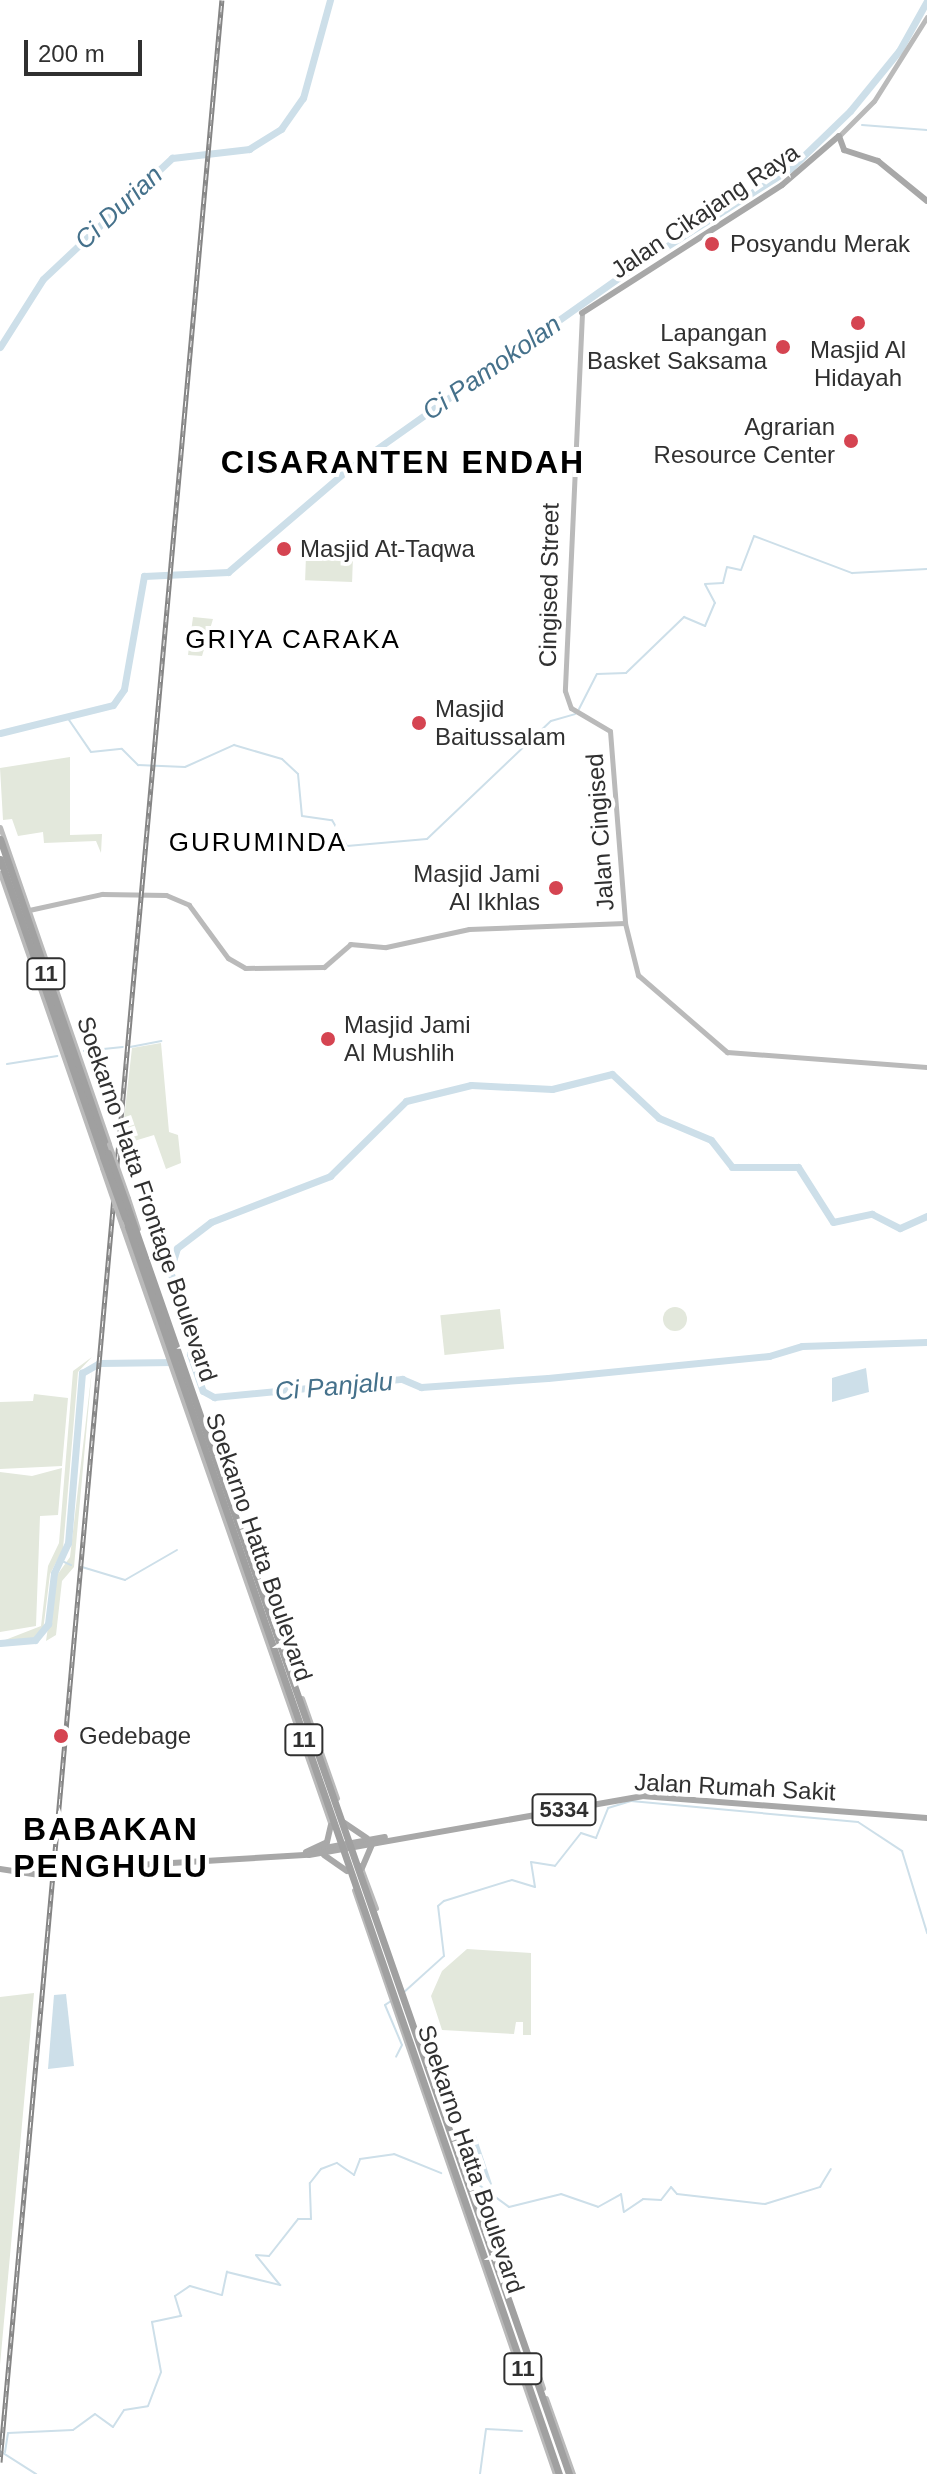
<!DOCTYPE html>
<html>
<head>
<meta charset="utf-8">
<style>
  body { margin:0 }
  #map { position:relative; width:927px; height:2474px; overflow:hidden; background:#fff; font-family:Arial,sans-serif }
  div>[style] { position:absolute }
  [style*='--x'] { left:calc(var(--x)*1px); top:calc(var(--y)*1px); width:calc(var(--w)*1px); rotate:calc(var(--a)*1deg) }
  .green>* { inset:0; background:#e3e8dc; transform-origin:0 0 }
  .round { border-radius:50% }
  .water>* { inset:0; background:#cddfe9 }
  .stream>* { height:2px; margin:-1px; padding:0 1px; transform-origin:1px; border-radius:1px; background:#cddfe9 }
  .river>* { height:7px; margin:-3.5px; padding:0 3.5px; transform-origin:3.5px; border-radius:3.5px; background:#cddfe9 }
  .secondary>* { height:5px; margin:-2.5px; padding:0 2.5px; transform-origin:2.5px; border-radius:2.5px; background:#bababa }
  .primary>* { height:6px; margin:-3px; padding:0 3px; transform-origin:3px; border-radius:3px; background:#a8a8a8 }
  .trunk>* { height:7px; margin:-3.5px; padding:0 3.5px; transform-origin:3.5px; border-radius:3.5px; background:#a0a0a0 }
  .rail>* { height:5px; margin-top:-2.5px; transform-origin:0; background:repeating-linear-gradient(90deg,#fff 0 6px,#858585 0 12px); box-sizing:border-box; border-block:2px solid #858585 }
  .secondary-bridge>* { height:5px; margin:-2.5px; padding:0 2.5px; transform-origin:2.5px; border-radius:2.5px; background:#bababa }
  .trunk-bridge>* { height:7px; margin:-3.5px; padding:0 3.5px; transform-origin:3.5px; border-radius:3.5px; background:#a0a0a0 }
  .dots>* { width:22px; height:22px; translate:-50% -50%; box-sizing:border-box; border:4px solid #fff; border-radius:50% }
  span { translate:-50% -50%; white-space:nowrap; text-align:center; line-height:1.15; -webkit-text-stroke:8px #fff; paint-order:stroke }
  .shield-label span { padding:2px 6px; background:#fff; border:2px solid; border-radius:6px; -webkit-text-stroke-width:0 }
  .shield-label { font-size:22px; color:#303030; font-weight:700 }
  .street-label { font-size:24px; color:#303030 }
  .poi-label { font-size:24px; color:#303030 }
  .left { translate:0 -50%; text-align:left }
  .right { translate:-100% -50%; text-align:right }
  .water-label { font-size:26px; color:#45718b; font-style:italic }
  .neighbourhood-label { font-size:26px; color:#000; letter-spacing:2px }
  .district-label { font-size:32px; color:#000; font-weight:700; letter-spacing:2px }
  .scale { position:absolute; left:24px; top:40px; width:118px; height:36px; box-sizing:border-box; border:4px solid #303030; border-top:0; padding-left:10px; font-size:24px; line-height:28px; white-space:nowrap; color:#303030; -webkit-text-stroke:6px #fff; paint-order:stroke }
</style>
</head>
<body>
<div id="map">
  <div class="green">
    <i style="left:353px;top:556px;width:26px;height:47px;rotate:92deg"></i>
    <i style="clip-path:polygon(193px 617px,213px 619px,202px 656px,188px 655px)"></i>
    <i style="clip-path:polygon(70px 757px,70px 835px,102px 834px,101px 853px,96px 841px,44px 843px,43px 832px,18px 836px,12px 819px,3px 820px,0 768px)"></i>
    <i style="clip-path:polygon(161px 1043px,169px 1132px,178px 1135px,181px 1163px,166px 1169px,154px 1135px,121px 1145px,132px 1048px)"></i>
    <i class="round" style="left:663px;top:1307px;width:24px;height:24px"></i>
    <i style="left:500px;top:1309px;width:40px;height:60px;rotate:84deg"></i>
    <i style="clip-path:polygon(92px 1357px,78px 1372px,63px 1549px,50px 1574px,43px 1631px,32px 1640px,0 1642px,41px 1626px,48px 1566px,59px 1543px,73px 1371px)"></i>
    <i style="clip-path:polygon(92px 1369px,74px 1567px,62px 1581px,56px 1635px,46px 1641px,55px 1578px,70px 1557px)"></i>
    <i style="clip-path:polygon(34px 1394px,68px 1398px,62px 1466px,0 1469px,0 1402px,33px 1401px)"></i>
    <i style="clip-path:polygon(62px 1468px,58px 1515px,40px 1516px,36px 1626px,0 1632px,0 1472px,32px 1476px)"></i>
    <i style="clip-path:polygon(467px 1949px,531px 1953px,531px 2035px,523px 2035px,523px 2022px,516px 2022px,514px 2034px,442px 2030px,431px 1996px,442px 1971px)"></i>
    <i style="clip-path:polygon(34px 1993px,0 2365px,0 1997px)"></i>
  </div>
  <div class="water">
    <i style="clip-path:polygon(866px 1368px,869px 1392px,832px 1402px,832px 1378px)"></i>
    <i style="clip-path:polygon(66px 1994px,74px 2066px,48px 2069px,54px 1995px)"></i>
    <i style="clip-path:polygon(476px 2136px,493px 2187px,493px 2189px,466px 2141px)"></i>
  </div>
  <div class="stream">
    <i style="--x:862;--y:125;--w:65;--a:4.4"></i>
    <i style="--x:579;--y:709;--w:39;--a:-63"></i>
    <i style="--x:597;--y:674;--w:29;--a:-2"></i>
    <i style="--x:626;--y:673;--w:81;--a:-44"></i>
    <i style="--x:684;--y:617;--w:23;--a:23"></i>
    <i style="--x:705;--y:626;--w:25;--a:-67"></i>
    <i style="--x:715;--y:603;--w:21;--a:-118"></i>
    <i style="--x:705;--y:584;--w:18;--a:-3"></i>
    <i style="--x:723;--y:583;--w:16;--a:-76"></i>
    <i style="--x:727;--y:567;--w:14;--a:12"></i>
    <i style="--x:741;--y:570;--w:36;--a:-69"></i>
    <i style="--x:754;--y:536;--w:105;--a:20.7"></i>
    <i style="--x:852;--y:573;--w:75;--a:-3.1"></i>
    <i style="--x:67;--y:717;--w:42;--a:55.6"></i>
    <i style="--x:91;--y:752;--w:31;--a:-6"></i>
    <i style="--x:122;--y:749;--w:23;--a:45"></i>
    <i style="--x:138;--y:765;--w:47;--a:2.4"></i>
    <i style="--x:185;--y:767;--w:54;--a:-24.2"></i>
    <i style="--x:234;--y:745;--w:50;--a:16.3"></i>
    <i style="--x:282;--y:759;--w:22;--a:43"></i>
    <i style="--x:298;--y:774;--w:42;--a:84.6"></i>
    <i style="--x:302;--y:816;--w:30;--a:8"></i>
    <i style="--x:332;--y:820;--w:30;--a:60"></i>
    <i style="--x:347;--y:846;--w:80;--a:-5"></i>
    <i style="--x:427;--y:839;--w:171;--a:-43.6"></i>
    <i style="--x:551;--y:721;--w:25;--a:-16"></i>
    <i style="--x:130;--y:1047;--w:32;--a:-11"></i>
    <i style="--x:84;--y:1051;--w:39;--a:-6"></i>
    <i style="--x:7;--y:1064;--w:51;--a:-9.1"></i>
    <i style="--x:62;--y:1561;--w:10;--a:24"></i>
    <i style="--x:82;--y:1567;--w:45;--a:16.8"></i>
    <i style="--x:125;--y:1580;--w:60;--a:-30"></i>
    <i style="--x:403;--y:1993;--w:55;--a:-42.1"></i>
    <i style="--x:444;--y:1956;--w:50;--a:-96.8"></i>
    <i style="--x:438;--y:1906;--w:8;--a:-40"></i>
    <i style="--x:444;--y:1901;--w:71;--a:-17.2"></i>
    <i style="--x:512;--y:1880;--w:24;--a:17"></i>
    <i style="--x:535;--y:1887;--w:25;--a:-99"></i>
    <i style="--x:531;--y:1862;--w:24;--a:9"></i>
    <i style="--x:555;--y:1866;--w:42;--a:-51.8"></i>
    <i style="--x:581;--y:1833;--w:16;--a:18"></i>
    <i style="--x:596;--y:1838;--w:32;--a:-68"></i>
    <i style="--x:608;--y:1808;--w:24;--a:-17"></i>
    <i style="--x:631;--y:1801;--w:228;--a:5.3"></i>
    <i style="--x:858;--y:1822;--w:53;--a:33.4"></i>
    <i style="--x:902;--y:1851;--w:86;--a:73"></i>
    <i style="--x:391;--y:2001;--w:7;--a:146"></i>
    <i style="--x:385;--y:2005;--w:43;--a:67"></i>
    <i style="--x:402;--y:2045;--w:13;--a:117"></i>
    <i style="--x:475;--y:2182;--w:42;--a:36.3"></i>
    <i style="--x:509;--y:2207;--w:54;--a:-14"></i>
    <i style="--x:561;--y:2194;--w:39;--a:19"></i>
    <i style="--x:598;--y:2207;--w:26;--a:-29"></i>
    <i style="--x:621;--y:2194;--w:18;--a:81"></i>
    <i style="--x:624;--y:2212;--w:23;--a:-34"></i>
    <i style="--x:643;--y:2199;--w:18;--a:3"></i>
    <i style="--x:661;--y:2200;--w:16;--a:-52"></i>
    <i style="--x:671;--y:2187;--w:9;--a:49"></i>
    <i style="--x:677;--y:2194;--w:89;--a:6.5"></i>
    <i style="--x:765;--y:2204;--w:58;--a:-17.2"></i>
    <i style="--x:820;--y:2187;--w:21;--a:-59"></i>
    <i style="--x:0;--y:2451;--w:43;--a:32.6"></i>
    <i style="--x:5;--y:2452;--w:19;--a:-81"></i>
    <i style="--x:8;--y:2433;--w:65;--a:-2.6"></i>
    <i style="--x:73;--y:2430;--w:27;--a:-36"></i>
    <i style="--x:95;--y:2414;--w:22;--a:36"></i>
    <i style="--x:113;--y:2427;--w:20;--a:-57"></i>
    <i style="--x:124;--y:2410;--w:24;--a:-9"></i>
    <i style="--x:148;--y:2406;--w:36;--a:-69"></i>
    <i style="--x:161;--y:2372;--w:51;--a:-100.2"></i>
    <i style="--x:152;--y:2322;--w:30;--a:-12"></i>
    <i style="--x:181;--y:2316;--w:21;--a:-107"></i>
    <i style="--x:175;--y:2296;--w:18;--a:-34"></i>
    <i style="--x:190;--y:2286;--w:33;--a:16"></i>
    <i style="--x:222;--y:2295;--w:24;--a:-78"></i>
    <i style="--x:227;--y:2272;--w:55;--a:13.8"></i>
    <i style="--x:280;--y:2285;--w:38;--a:-129"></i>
    <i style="--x:256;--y:2255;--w:13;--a:4"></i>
    <i style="--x:269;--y:2256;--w:47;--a:-51.9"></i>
    <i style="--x:298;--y:2219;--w:13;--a:0"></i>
    <i style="--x:311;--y:2219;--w:36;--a:-92"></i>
    <i style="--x:310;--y:2183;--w:18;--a:-52"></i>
    <i style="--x:321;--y:2169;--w:17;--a:-21"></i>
    <i style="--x:337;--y:2163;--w:21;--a:35"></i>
    <i style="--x:354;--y:2175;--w:17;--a:-69"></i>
    <i style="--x:360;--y:2159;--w:34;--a:-8"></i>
    <i style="--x:394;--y:2154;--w:51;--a:22"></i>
    <i style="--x:480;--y:2474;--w:45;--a:-82.4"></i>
    <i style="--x:486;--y:2429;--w:36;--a:3"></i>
  </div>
  <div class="river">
    <i style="--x:0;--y:347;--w:80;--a:-57.7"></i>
    <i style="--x:43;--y:279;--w:177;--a:-43.2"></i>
    <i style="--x:172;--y:158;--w:78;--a:-6.7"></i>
    <i style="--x:249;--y:149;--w:38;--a:-32"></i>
    <i style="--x:281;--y:129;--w:38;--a:-55"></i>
    <i style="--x:303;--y:98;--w:102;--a:-74.6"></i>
    <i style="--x:0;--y:733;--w:116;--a:-13.9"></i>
    <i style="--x:113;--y:705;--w:19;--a:-55"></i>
    <i style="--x:124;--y:689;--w:115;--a:-80"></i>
    <i style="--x:144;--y:576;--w:84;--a:-2.7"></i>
    <i style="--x:228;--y:572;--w:157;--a:-40.6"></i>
    <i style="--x:347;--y:470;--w:355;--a:-35.3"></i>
    <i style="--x:637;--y:265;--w:182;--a:-32.2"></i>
    <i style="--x:791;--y:168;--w:82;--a:-44"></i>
    <i style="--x:850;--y:111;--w:77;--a:-50.8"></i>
    <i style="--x:899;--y:51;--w:57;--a:-60.8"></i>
    <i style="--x:190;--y:1354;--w:10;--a:-66"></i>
    <i style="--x:194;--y:1345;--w:78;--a:-108"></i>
    <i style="--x:170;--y:1271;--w:24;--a:-73"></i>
    <i style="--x:177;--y:1248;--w:43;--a:-37.4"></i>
    <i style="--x:211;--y:1222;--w:128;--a:-21.1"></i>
    <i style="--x:330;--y:1176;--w:107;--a:-44.6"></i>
    <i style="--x:406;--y:1101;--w:67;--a:-13.8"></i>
    <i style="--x:471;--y:1085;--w:81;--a:2.8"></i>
    <i style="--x:552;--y:1089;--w:62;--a:-14"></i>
    <i style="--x:612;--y:1074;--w:64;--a:43.1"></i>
    <i style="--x:659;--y:1118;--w:56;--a:22.9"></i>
    <i style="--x:711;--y:1140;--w:34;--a:52"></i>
    <i style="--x:732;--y:1167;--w:66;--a:0"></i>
    <i style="--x:798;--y:1167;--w:65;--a:57.5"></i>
    <i style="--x:833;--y:1222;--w:40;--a:-12"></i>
    <i style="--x:872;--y:1214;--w:31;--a:27"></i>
    <i style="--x:900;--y:1228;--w:30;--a:-24"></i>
    <i style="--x:190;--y:1354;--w:39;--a:71"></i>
    <i style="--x:203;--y:1391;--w:13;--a:29"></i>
    <i style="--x:214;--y:1397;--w:189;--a:-5.5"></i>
    <i style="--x:402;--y:1379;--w:21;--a:23"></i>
    <i style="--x:421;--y:1387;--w:127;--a:-4.1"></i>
    <i style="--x:548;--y:1378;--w:222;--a:-5.7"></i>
    <i style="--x:769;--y:1356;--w:34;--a:-17"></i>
    <i style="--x:802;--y:1346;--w:125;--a:-1.8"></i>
    <i style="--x:0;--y:1643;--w:35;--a:-5"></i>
    <i style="--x:35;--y:1640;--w:21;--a:-51"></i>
    <i style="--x:48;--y:1624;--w:51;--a:-83.3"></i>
    <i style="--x:54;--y:1573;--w:33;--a:-65"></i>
    <i style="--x:68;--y:1543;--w:171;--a:-85.3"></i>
    <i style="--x:82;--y:1373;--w:20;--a:-30"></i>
    <i style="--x:99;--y:1363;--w:75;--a:-0.8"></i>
  </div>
  <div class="secondary">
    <i style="--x:839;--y:136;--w:49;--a:-45"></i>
    <i style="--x:874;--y:101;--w:99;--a:-57.8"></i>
    <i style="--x:582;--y:313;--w:378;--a:92.6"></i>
    <i style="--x:565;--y:691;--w:18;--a:71"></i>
    <i style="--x:571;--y:708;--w:45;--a:30.5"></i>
    <i style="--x:610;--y:731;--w:193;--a:85.5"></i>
    <i style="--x:625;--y:923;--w:54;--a:76"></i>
    <i style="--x:638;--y:975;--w:118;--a:40.9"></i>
    <i style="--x:727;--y:1052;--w:201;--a:4.3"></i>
    <i style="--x:0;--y:827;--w:335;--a:71"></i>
    <i style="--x:0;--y:873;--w:312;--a:70.9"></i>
    <i style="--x:29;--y:910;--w:75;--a:-12.4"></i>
    <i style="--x:102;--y:894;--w:64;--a:0.9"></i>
    <i style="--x:166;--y:895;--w:25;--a:23"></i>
    <i style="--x:189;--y:905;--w:66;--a:53.7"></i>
    <i style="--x:228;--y:958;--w:20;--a:30"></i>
    <i style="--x:245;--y:968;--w:79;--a:-0.7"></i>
    <i style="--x:324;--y:967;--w:35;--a:-41"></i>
    <i style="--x:350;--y:944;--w:36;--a:5"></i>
    <i style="--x:386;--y:947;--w:85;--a:-12.2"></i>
    <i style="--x:469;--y:929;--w:156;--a:-2.2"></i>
    <i style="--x:128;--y:1198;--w:32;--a:72"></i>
    <i style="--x:122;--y:1226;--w:634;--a:70.77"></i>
    <i style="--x:302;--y:1698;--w:106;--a:70.7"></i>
    <i style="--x:360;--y:1865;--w:46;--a:69.6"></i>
    <i style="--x:354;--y:1890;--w:618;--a:71.01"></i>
    <i style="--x:532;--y:2356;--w:34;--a:71"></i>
    <i style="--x:546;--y:2398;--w:81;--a:70.4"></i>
  </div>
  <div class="primary">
    <i style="--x:839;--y:136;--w:15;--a:70"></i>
    <i style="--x:844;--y:150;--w:36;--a:18"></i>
    <i style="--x:878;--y:161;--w:63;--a:39.2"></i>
    <i style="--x:582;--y:313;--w:237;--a:-32.6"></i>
    <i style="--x:782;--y:185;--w:75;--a:-40.7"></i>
    <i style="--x:343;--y:1822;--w:29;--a:34"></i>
    <i style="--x:314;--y:1850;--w:72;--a:-10.4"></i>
    <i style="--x:306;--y:1852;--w:23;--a:-25"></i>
    <i style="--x:327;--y:1842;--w:17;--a:-77"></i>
    <i style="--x:324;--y:1855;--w:28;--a:35"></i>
    <i style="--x:362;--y:1868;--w:25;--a:-67"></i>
    <i style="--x:0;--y:1869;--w:53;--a:8.7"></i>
    <i style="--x:52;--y:1877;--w:36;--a:-14"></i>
    <i style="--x:87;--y:1868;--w:222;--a:-3.4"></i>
    <i style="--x:309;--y:1855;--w:338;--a:-10"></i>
    <i style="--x:642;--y:1796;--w:286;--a:4.4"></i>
  </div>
  <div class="trunk">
    <i style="--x:0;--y:839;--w:332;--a:71"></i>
    <i style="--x:0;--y:859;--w:315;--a:70.9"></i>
    <i style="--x:127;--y:1206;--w:1343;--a:70.78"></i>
    <i style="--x:125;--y:1218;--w:1329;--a:70.94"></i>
  </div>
  <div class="rail">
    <i style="--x:0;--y:2462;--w:2472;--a:-84.85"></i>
  </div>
  <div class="secondary-bridge">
    <i style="--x:109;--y:1144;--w:57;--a:70.6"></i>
    <i style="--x:102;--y:1168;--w:61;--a:71"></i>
  </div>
  <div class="trunk-bridge">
    <i style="--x:108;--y:1153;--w:56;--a:70.3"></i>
    <i style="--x:103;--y:1157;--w:65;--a:70.2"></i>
  </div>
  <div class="dots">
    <i style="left:712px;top:244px;background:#d54451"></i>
    <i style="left:858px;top:323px;background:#d54451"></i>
    <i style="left:783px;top:347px;background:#d54451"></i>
    <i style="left:851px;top:441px;background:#d54451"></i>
    <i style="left:284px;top:549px;background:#d54451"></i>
    <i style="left:419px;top:723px;background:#d54451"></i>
    <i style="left:556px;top:888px;background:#d54451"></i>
    <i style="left:328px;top:1039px;background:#d54451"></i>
    <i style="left:61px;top:1736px;background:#d54451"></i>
  </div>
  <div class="shield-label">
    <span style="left:46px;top:974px">11</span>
    <span style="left:304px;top:1740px">11</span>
    <span style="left:564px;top:1810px">5334</span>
    <span style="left:523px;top:2369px">11</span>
  </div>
  <div class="street-label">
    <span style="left:705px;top:211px;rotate:-34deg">Jalan Cikajang Raya</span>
    <span style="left:549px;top:585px;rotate:-89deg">Cingised Street</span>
    <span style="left:600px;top:832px;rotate:-94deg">Jalan Cingised</span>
    <span style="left:147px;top:1199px;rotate:71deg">Soekarno Hatta Frontage Boulevard</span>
    <span style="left:259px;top:1547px;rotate:71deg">Soekarno Hatta Boulevard</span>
    <span style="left:735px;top:1787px;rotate:3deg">Jalan Rumah Sakit</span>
    <span style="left:471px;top:2159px;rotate:71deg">Soekarno Hatta Boulevard</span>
  </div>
  <div class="poi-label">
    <span class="left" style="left:730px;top:244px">Posyandu Merak</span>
    <span class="right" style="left:767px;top:347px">Lapangan<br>Basket Saksama</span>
    <span style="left:858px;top:364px">Masjid Al<br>Hidayah</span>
    <span class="right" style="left:835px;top:441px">Agrarian<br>Resource Center</span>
    <span class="left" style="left:300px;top:549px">Masjid At-Taqwa</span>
    <span class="left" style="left:435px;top:723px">Masjid<br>Baitussalam</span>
    <span class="right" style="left:540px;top:888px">Masjid Jami<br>Al Ikhlas</span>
    <span class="left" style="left:344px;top:1039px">Masjid Jami<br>Al Mushlih</span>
    <span class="left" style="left:79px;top:1736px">Gedebage</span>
  </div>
  <div class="water-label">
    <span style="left:119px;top:208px;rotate:-43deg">Ci Durian</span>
    <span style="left:492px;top:368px;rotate:-35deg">Ci Pamokolan</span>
    <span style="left:334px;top:1387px;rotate:-5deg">Ci Panjalu</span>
  </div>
  <div class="neighbourhood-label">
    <span style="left:293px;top:640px">GRIYA CARAKA</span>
    <span style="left:258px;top:843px">GURUMINDA</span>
  </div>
  <div class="district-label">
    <span style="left:403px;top:462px">CISARANTEN ENDAH</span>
    <span style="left:111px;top:1848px">BABAKAN<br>PENGHULU</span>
  </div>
  <div class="scale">200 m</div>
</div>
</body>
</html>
